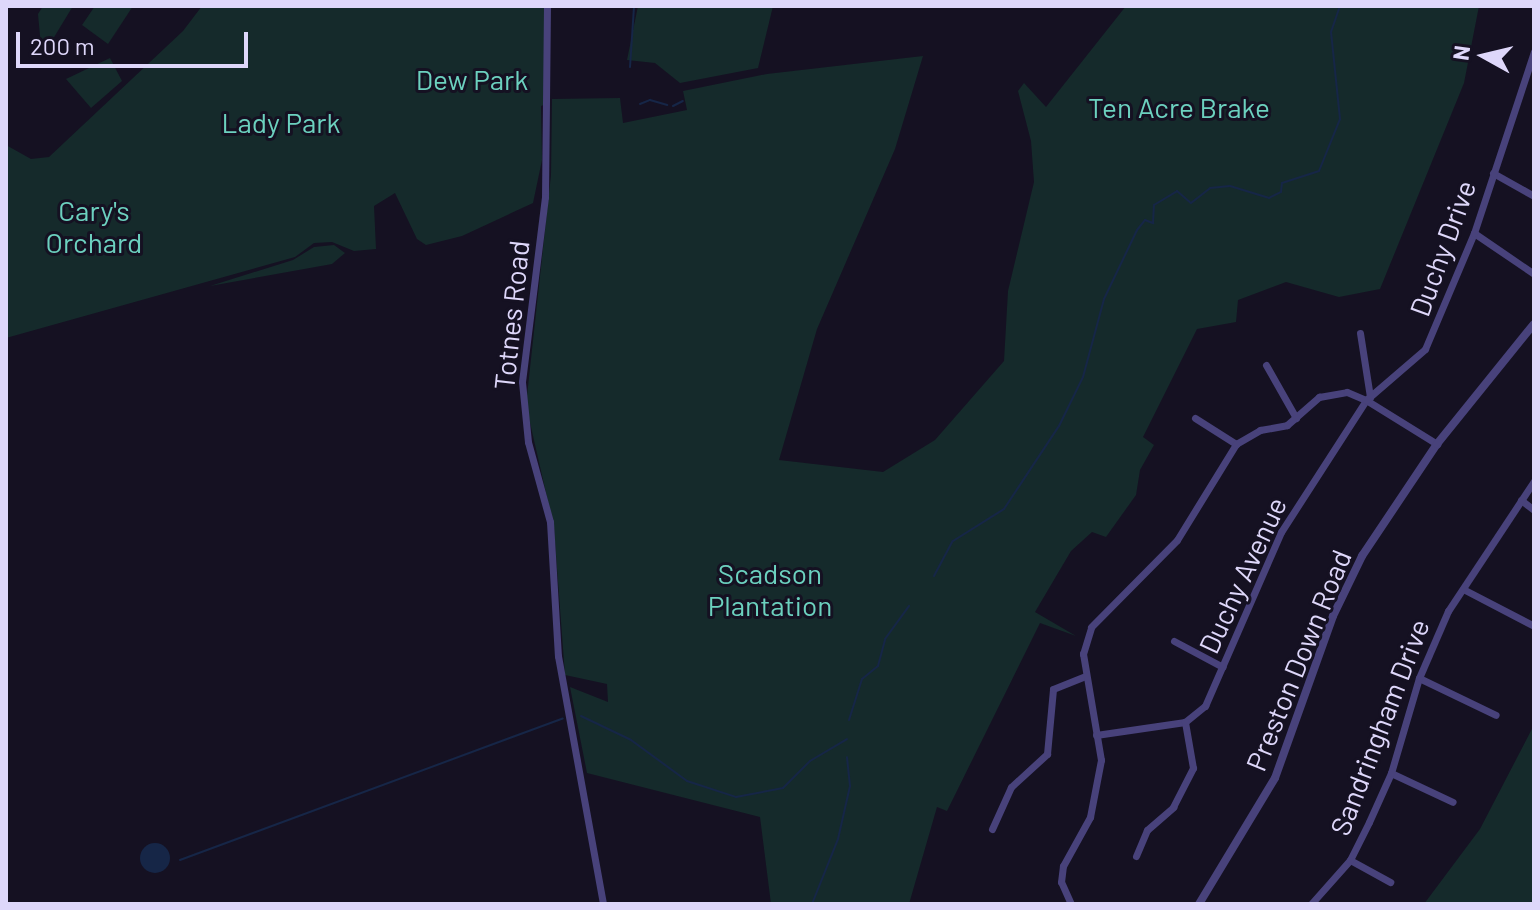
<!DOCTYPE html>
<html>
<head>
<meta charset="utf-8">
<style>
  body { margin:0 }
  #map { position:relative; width:1540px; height:910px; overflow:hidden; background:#151122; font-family:Barlow,sans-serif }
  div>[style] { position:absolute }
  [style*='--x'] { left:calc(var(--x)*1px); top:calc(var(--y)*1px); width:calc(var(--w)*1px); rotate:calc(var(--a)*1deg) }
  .green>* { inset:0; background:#152a2b }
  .water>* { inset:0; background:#162647 }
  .round { border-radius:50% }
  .stream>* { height:2px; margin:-1px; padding:0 1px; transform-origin:1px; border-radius:1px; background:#162647 }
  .minor>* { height:7px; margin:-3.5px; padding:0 3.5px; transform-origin:3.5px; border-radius:3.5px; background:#48427b }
  .tertiary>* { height:8px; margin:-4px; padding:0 4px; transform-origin:4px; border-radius:4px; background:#48427b }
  span { translate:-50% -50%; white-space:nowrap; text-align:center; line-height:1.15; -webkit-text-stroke:6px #151122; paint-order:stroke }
  .park-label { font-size:28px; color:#6cd1bf }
  .street-label { font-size:28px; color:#ded7fa }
  .frame { position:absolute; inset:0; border:8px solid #ded7fa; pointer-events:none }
  .north { position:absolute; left:1444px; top:16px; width:80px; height:80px; -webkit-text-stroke:6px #151122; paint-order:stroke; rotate:278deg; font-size:22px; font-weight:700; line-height:32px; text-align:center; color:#ded7fa }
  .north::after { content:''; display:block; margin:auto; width:28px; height:36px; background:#ded7fa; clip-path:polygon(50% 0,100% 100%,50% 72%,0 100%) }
  .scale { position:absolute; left:16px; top:32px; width:232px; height:36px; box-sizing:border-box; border:4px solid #ded7fa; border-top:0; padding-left:10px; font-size:24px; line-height:28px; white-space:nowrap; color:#ded7fa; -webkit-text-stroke:6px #151122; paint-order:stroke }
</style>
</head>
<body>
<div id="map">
  <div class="green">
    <i style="clip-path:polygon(43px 6px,73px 6px,42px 57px,38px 14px)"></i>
    <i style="clip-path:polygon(95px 6px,133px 6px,108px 44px,82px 25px)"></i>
    <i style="clip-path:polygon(202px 6px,547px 6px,549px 103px,541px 106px,542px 160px,533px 203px,462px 236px,426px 245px,417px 239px,395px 193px,374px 206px,376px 249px,354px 251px,332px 242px,314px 243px,295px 257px,6px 338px,6px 145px,31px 159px,49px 157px,183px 31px)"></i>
    <i style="clip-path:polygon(638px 6px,773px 6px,758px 68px,680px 83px,655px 63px,627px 60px)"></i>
    <i style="clip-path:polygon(1126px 6px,1479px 6px,1464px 83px,1380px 289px,1339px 297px,1286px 282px,1238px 300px,1236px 322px,1197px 329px,1143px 437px,1154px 445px,1140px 470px,1136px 495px,1106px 537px,1092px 532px,1071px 551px,1035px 612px,1076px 636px,1040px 623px,947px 811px,937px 807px,909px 904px,771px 904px,760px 817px,587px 773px,570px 687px,608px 702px,607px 684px,565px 675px,554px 528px,526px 405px,551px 175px,552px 99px,620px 98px,623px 123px,687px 110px,683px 91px,767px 74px,923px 56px,895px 149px,817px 329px,779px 460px,883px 472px,935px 440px,1004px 361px,1008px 291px,1034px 182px,1031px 141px,1018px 91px,1024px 83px,1046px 107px)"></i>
    <i style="clip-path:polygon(110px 58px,122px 81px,91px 108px,66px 79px)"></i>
    <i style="clip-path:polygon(334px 245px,345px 253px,332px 264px,210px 286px,293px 260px,314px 247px)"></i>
    <i style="clip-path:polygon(1534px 725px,1534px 904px,1424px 904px,1480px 829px)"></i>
  </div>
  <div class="water">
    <i class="round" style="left:140px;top:843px;width:30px;height:30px"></i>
  </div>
  <div class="stream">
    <i style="--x:630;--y:67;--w:61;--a:-86.2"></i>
    <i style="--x:640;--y:104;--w:11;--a:-22"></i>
    <i style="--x:650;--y:100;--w:18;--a:16"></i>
    <i style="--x:673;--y:106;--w:11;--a:-27"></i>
    <i style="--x:934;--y:576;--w:40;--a:-62"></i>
    <i style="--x:953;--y:541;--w:60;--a:-32.1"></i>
    <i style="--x:1004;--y:509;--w:100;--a:-56.5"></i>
    <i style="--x:1059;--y:426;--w:55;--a:-63.9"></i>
    <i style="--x:1083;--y:377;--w:81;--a:-74.9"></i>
    <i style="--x:1104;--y:299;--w:76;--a:-64.4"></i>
    <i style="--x:1137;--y:230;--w:13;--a:-51"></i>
    <i style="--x:1145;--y:220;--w:9;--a:21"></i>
    <i style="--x:1153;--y:223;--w:18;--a:-87"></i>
    <i style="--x:1154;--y:205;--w:27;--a:-31"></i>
    <i style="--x:1177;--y:191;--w:18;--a:41"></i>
    <i style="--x:1191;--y:203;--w:24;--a:-38"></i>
    <i style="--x:1210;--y:188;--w:20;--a:-6"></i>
    <i style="--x:1230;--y:186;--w:41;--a:17.1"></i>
    <i style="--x:1269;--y:198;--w:13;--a:-27"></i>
    <i style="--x:1281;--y:192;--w:9;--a:-84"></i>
    <i style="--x:1282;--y:183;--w:39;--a:-18"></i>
    <i style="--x:1319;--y:171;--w:56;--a:-68"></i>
    <i style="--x:1340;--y:119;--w:87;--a:-95.9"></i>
    <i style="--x:1331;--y:32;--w:28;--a:-71"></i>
    <i style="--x:581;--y:716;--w:55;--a:25.6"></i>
    <i style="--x:631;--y:740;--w:69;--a:36.2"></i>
    <i style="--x:687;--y:781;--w:52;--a:18.1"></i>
    <i style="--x:736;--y:797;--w:48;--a:-10.8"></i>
    <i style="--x:783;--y:788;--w:38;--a:-45"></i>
    <i style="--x:810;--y:761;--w:43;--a:-30.7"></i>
    <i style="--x:849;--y:720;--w:43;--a:-72.4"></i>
    <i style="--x:862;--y:679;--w:21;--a:-39"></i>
    <i style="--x:878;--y:666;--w:28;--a:-75"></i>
    <i style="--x:885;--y:639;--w:41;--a:-54"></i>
    <i style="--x:180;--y:860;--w:408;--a:-20.3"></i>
    <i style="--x:812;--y:904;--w:70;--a:-68.2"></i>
    <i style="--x:838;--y:839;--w:54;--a:-77.2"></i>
    <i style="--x:850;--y:786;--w:29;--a:-96"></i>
  </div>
  <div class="minor">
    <i style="--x:547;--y:6;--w:191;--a:90.6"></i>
    <i style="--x:545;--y:197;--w:186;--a:97.1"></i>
    <i style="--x:522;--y:382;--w:60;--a:84.3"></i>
    <i style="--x:528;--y:442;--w:83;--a:74.6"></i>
    <i style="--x:550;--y:522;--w:134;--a:86.6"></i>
    <i style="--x:558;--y:656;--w:252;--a:79.7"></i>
    <i style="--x:1493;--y:173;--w:47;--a:29.3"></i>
    <i style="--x:1474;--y:233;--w:73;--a:34.3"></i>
    <i style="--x:1360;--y:333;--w:65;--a:81.1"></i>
    <i style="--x:1266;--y:365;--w:61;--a:60.5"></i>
    <i style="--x:1195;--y:418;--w:49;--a:32.4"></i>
    <i style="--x:1521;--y:500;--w:16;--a:38"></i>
    <i style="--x:1463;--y:589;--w:80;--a:27.5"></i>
    <i style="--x:1174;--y:641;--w:55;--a:28"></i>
    <i style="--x:1419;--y:678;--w:85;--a:25.7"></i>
    <i style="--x:1096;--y:735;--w:90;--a:-8.3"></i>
    <i style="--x:1185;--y:722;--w:26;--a:-39"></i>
    <i style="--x:1205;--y:706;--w:190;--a:-66.4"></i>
    <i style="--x:1281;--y:532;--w:157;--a:-57.2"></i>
    <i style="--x:1366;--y:400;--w:84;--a:31.8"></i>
    <i style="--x:1391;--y:773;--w:68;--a:25.1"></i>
    <i style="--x:992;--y:829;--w:46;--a:-65.7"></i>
    <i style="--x:1011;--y:787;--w:49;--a:-42.5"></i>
    <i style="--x:1047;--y:754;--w:65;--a:-84.7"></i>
    <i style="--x:1053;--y:689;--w:35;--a:-22"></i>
    <i style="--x:1136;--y:856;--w:28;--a:-67"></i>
    <i style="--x:1147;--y:830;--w:35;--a:-41"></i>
    <i style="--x:1173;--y:807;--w:44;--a:-62.9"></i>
    <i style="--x:1193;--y:768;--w:47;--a:-99.9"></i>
    <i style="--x:1350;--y:860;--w:46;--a:28.8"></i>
    <i style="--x:1071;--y:904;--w:24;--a:-114"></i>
    <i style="--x:1061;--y:882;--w:16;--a:-83"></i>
    <i style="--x:1063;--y:866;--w:56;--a:-61.1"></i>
    <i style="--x:1090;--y:817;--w:58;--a:-79.1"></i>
    <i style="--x:1101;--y:760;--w:108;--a:-99.6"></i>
    <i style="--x:1083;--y:654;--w:28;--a:-73"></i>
    <i style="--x:1091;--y:627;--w:122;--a:-45.3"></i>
    <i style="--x:1177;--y:540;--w:113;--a:-58.4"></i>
    <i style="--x:1236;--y:444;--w:28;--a:-30"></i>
    <i style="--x:1260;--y:430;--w:27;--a:-10"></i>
    <i style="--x:1287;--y:425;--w:43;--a:-41.2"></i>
    <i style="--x:1319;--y:397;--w:28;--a:-10"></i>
    <i style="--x:1347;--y:392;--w:21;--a:23"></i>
    <i style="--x:1366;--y:400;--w:78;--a:-40.8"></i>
    <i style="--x:1425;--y:349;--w:126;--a:-67.1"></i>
    <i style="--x:1474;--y:233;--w:191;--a:-71.7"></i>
    <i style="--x:1311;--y:904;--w:59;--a:-48.4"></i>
    <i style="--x:1350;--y:860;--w:42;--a:-63.4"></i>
    <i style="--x:1369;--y:822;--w:54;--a:-65.8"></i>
    <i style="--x:1391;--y:773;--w:99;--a:-73.6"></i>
    <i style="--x:1419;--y:678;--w:73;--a:-66.6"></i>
    <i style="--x:1448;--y:611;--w:156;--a:-56.5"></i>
  </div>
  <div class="tertiary">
    <i style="--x:1199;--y:904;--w:147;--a:-58.9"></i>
    <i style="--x:1275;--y:778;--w:172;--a:-70.3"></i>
    <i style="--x:1333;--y:616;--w:67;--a:-64.2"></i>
    <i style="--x:1362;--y:556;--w:135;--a:-56.2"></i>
    <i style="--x:1437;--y:444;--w:154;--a:-51.1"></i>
  </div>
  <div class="park-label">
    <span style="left:472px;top:79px">Dew Park</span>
    <span style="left:1179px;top:107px">Ten Acre Brake</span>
    <span style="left:281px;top:122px">Lady Park</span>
    <span style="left:94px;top:226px">Cary's<br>Orchard</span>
    <span style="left:770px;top:589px">Scadson<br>Plantation</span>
  </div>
  <div class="street-label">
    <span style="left:1442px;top:248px;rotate:-70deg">Duchy Drive</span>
    <span style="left:511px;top:315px;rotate:-84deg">Totnes Road</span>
    <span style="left:1242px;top:575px;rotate:-65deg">Duchy Avenue</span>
    <span style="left:1298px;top:660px;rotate:-68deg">Preston Down Road</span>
    <span style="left:1379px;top:727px;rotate:-69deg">Sandringham Drive</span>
  </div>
  <div class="frame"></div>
  <div class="north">N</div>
  <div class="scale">200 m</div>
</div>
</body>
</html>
